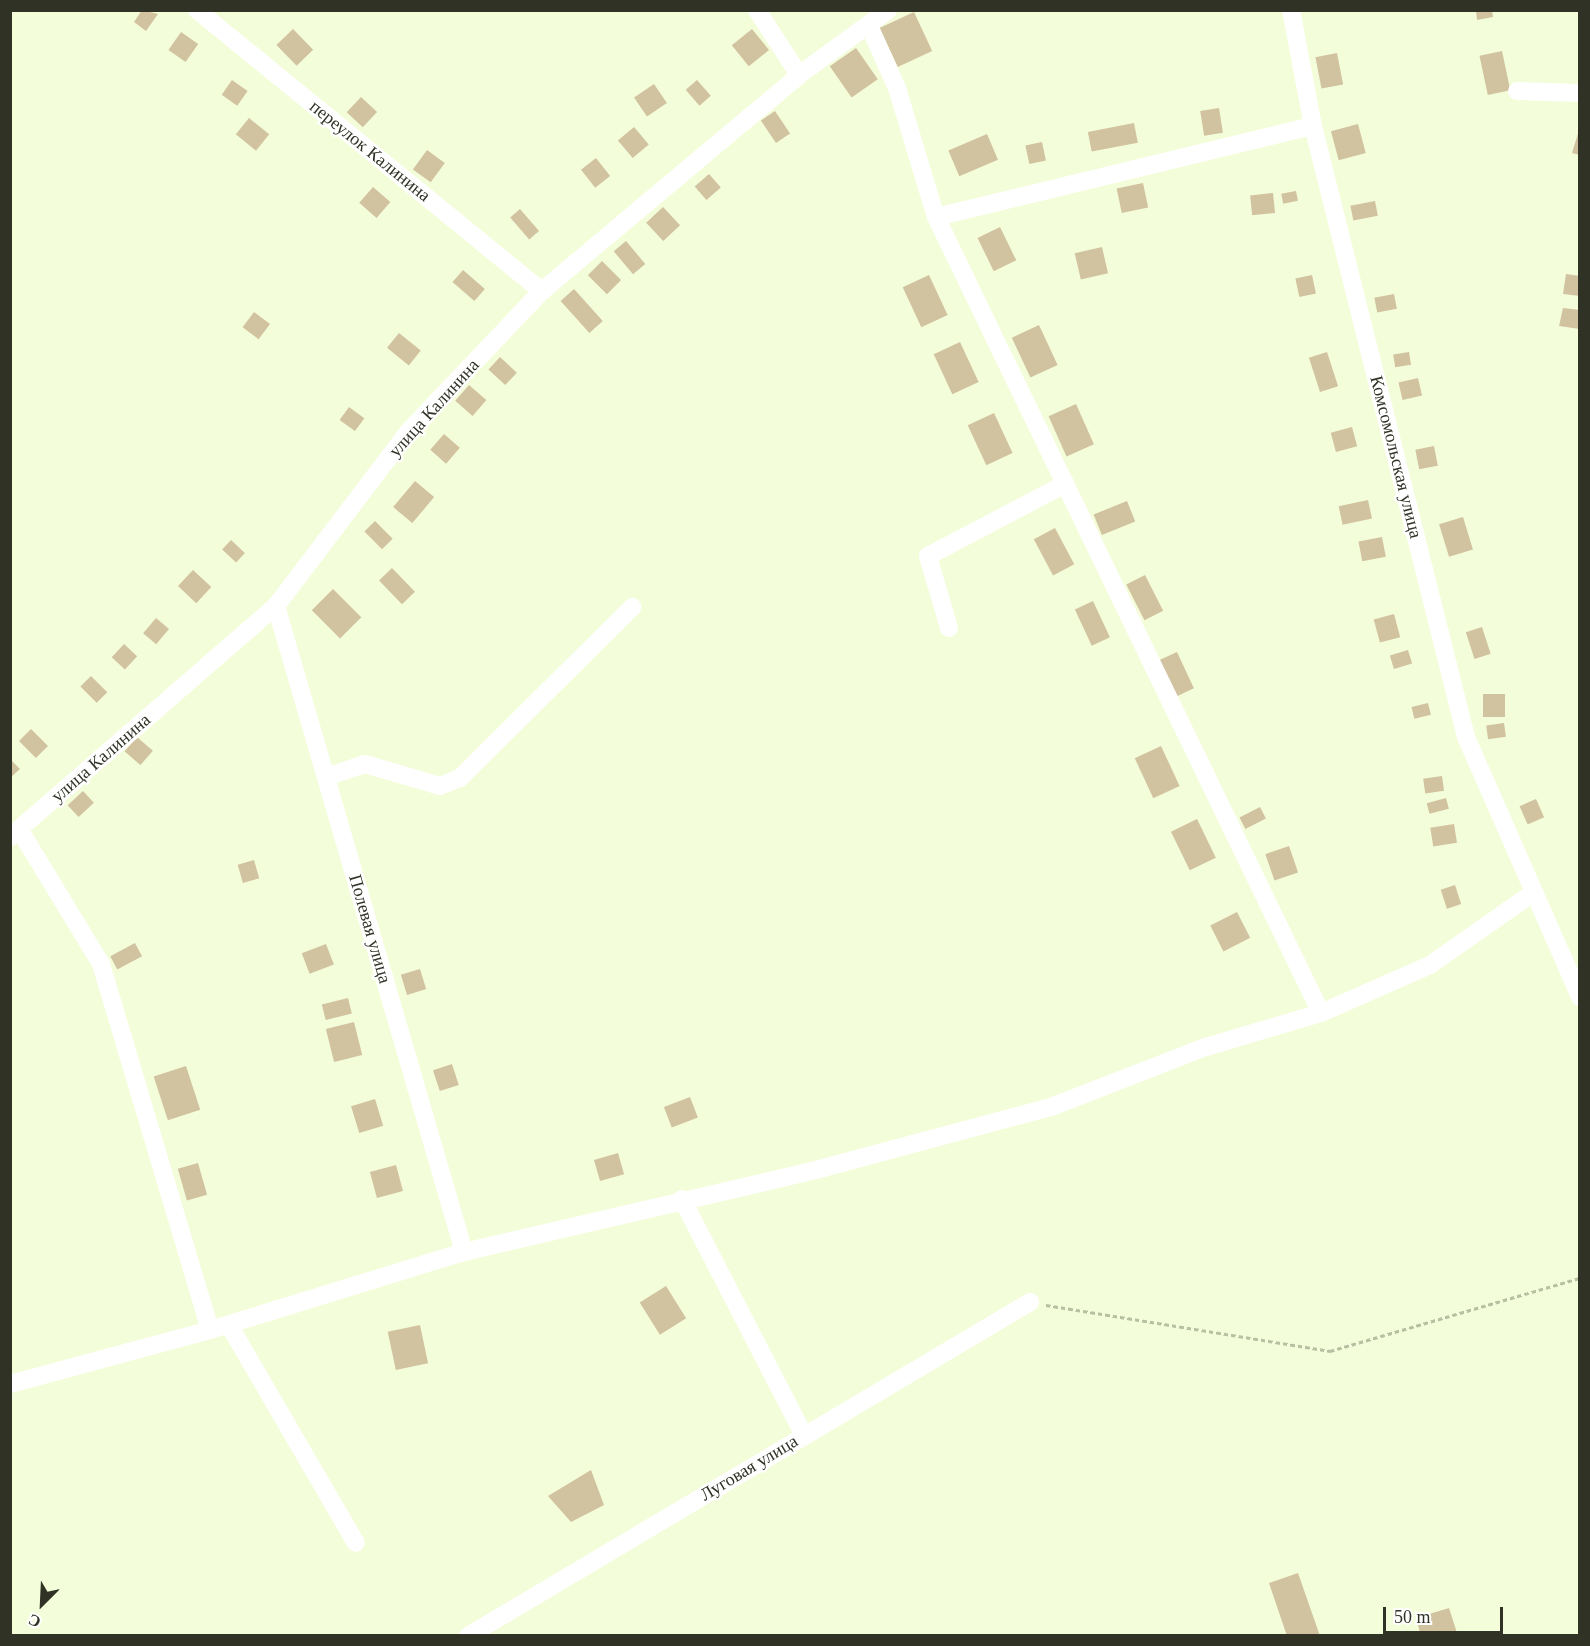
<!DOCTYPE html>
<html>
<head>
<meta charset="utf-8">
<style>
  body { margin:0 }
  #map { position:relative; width:1590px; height:1646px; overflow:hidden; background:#f4fdd9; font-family:"Times New Roman",serif }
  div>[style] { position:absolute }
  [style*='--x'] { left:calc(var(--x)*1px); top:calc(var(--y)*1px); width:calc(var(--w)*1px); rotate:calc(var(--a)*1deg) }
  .building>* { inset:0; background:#d1c2a0; transform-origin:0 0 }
  .path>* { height:3px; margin-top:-1.5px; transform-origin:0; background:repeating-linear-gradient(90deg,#b8bfa2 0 4.5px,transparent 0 7.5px) }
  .minor>* { height:18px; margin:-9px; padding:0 9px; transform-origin:9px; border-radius:9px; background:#fff }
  span { translate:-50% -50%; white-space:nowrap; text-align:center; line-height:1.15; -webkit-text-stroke:4.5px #fff; paint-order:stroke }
  .street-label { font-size:18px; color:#2f3225 }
  .frame { position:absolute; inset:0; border:12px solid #2f3225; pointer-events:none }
  .north { position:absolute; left:12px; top:1574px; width:60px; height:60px; -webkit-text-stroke:4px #fff; paint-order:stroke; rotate:204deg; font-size:16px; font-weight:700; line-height:24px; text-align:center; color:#2f3225 }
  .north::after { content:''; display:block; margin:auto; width:21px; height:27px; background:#2f3225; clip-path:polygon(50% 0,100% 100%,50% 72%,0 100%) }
  .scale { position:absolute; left:1383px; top:1607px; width:120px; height:27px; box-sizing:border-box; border:3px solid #2f3225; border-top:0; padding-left:8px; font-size:18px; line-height:21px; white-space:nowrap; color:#2f3225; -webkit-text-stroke:4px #fff; paint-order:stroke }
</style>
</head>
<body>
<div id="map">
  <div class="building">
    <i style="clip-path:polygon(142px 10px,158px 14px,146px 31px,134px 22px)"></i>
    <i style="clip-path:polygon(1476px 10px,1492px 10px,1493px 17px,1477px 20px)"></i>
    <i style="left:914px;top:12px;width:43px;height:38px;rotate:65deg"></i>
    <i style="left:293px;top:29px;width:29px;height:23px;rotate:46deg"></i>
    <i style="left:752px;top:29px;width:27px;height:26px;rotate:51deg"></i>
    <i style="left:181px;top:32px;width:21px;height:22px;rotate:35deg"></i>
    <i style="left:856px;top:48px;width:38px;height:32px;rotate:55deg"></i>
    <i style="left:1502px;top:51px;width:40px;height:23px;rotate:78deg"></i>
    <i style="left:1337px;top:53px;width:32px;height:22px;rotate:79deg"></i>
    <i style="left:232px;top:80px;width:19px;height:18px;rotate:35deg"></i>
    <i style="left:697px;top:80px;width:21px;height:15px;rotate:49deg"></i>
    <i style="left:654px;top:84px;width:23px;height:24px;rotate:56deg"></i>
    <i style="left:361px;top:97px;width:22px;height:21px;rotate:43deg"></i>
    <i style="left:1219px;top:108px;width:25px;height:19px;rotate:81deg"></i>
    <i style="left:775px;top:111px;width:27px;height:17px;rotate:56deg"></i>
    <i style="left:249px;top:118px;width:26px;height:21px;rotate:39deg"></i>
    <i style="left:1134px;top:123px;width:20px;height:47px;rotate:79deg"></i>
    <i style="left:1358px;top:124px;width:30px;height:28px;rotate:75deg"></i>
    <i style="left:634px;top:127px;width:23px;height:21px;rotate:50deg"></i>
    <i style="clip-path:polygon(1580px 127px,1580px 155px,1572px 153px)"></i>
    <i style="left:987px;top:134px;width:28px;height:42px;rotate:67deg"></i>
    <i style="left:1042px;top:142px;width:19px;height:17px;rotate:78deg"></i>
    <i style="left:427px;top:150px;width:22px;height:24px;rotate:36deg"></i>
    <i style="left:596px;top:158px;width:23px;height:19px;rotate:52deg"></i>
    <i style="left:709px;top:174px;width:18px;height:19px;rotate:49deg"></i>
    <i style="left:1143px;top:183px;width:25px;height:27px;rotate:78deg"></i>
    <i style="left:373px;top:187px;width:23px;height:21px;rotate:41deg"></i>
    <i style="left:1296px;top:191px;width:10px;height:15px;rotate:79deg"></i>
    <i style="left:1273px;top:193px;width:20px;height:23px;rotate:84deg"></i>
    <i style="left:1375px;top:201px;width:15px;height:25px;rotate:79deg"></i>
    <i style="left:663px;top:207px;width:25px;height:23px;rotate:47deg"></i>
    <i style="left:520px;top:209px;width:29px;height:13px;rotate:49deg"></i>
    <i style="left:1000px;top:227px;width:37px;height:25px;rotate:64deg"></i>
    <i style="left:626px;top:241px;width:30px;height:16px;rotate:50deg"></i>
    <i style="left:1102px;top:247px;width:27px;height:28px;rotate:77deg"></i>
    <i style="left:602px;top:261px;width:27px;height:20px;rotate:45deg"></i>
    <i style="left:463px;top:270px;width:29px;height:16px;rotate:41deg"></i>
    <i style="clip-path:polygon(1566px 274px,1580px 276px,1580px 296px,1563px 294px)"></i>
    <i style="left:929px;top:275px;width:44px;height:29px;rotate:65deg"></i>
    <i style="left:1312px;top:275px;width:19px;height:17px;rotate:78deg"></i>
    <i style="left:574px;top:289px;width:43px;height:18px;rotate:48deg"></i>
    <i style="left:1394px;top:294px;width:15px;height:20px;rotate:79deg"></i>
    <i style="clip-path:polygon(1563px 308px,1580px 310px,1580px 329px,1559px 326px)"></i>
    <i style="left:254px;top:312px;width:20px;height:19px;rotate:37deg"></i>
    <i style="left:1039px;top:325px;width:44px;height:30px;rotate:65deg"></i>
    <i style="left:399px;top:333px;width:28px;height:19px;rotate:39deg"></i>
    <i style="left:960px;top:342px;width:44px;height:29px;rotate:65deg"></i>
    <i style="left:1327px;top:352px;width:36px;height:19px;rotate:72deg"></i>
    <i style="left:1409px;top:352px;width:13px;height:16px;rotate:81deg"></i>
    <i style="left:500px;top:357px;width:23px;height:17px;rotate:43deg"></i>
    <i style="left:1418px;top:378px;width:18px;height:20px;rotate:77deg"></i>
    <i style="left:469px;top:385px;width:23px;height:21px;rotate:41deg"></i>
    <i style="left:1076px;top:404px;width:44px;height:30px;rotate:66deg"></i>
    <i style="left:349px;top:407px;width:19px;height:16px;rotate:36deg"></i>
    <i style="left:994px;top:413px;width:44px;height:29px;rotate:65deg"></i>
    <i style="left:1352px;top:427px;width:20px;height:22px;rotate:75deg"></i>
    <i style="left:444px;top:434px;width:21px;height:21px;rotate:41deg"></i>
    <i style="left:1434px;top:446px;width:20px;height:19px;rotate:79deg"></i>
    <i style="left:415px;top:481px;width:25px;height:34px;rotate:40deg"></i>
    <i style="left:1368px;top:500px;width:19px;height:30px;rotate:78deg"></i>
    <i style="left:1127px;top:501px;width:22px;height:36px;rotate:68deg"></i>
    <i style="left:1463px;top:517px;width:34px;height:25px;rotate:73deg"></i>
    <i style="left:375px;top:521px;width:25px;height:15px;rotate:45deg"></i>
    <i style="left:1055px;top:528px;width:41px;height:24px;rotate:62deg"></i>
    <i style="left:1382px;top:537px;width:20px;height:24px;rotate:79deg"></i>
    <i style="left:231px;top:540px;width:19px;height:13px;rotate:43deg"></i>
    <i style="left:392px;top:568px;width:33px;height:18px;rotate:46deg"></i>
    <i style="left:193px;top:570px;width:25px;height:22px;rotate:43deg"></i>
    <i style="left:1145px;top:575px;width:40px;height:21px;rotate:63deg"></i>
    <i style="left:333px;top:589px;width:40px;height:30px;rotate:45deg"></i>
    <i style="left:1093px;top:601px;width:40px;height:20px;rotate:65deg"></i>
    <i style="left:1394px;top:614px;width:24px;height:21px;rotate:75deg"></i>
    <i style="left:156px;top:618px;width:17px;height:20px;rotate:40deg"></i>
    <i style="left:1482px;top:627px;width:28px;height:17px;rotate:72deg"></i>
    <i style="left:124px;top:644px;width:18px;height:18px;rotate:43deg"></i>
    <i style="left:1408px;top:650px;width:14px;height:19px;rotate:73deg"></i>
    <i style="left:1177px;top:652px;width:40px;height:21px;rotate:65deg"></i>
    <i style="left:91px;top:676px;width:23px;height:15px;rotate:45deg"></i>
    <i style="left:1483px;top:694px;width:22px;height:23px"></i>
    <i style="left:1428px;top:703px;width:12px;height:17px;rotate:76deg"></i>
    <i style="left:1504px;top:723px;width:14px;height:18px;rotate:82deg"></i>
    <i style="left:31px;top:729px;width:24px;height:17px;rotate:45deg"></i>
    <i style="left:137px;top:737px;width:21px;height:19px;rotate:41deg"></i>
    <i style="left:1161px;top:746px;width:44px;height:29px;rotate:65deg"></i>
    <i style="clip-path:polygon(10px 759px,20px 769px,10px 778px)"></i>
    <i style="left:1442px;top:776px;width:15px;height:19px;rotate:82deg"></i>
    <i style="left:83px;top:791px;width:16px;height:21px;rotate:47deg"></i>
    <i style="left:1446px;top:798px;width:11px;height:20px;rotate:75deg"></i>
    <i style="left:1536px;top:799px;width:20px;height:18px;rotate:66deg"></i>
    <i style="left:1260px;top:807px;width:13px;height:23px;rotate:63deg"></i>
    <i style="left:1197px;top:819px;width:43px;height:29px;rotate:64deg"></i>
    <i style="left:1454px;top:824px;width:19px;height:24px;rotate:81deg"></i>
    <i style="left:1289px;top:846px;width:28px;height:25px;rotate:71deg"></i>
    <i style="left:254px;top:860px;width:19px;height:17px;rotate:74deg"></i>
    <i style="left:1455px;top:885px;width:20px;height:15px;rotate:72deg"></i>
    <i style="left:1237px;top:912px;width:29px;height:30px;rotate:63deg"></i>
    <i style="left:135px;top:943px;width:15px;height:28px;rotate:62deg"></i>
    <i style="left:326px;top:944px;width:22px;height:26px;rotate:69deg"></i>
    <i style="left:420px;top:969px;width:21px;height:20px;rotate:73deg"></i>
    <i style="left:348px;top:998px;width:16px;height:27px;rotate:76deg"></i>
    <i style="left:354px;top:1022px;width:34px;height:29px;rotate:76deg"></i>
    <i style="left:452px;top:1064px;width:22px;height:20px;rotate:72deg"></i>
    <i style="left:186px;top:1066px;width:46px;height:34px;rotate:72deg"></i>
    <i style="left:690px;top:1097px;width:22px;height:28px;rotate:69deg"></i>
    <i style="left:375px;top:1099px;width:28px;height:25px;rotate:73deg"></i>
    <i style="left:618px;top:1153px;width:22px;height:25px;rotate:74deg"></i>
    <i style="left:198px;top:1163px;width:33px;height:21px;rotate:74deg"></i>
    <i style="left:396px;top:1165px;width:27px;height:27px;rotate:75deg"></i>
    <i style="left:666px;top:1286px;width:38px;height:31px;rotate:58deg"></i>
    <i style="left:420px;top:1325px;width:39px;height:33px;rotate:78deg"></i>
    <i style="clip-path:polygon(591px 1470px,604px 1505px,571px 1522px,548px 1496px)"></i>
    <i style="clip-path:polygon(1298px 1573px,1320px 1636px,1287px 1636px,1269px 1583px)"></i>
    <i style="clip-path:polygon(1449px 1608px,1458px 1636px,1421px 1636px,1416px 1618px)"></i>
  </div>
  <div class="path">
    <i style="--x:1046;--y:1305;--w:288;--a:9.2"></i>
    <i style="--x:1330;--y:1351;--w:260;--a:-16.3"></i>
  </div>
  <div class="minor">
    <i style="--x:197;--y:10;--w:445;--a:39.2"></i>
    <i style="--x:757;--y:10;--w:77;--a:57.1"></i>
    <i style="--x:1291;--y:10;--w:118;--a:79.3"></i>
    <i style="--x:1313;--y:126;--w:630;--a:75.94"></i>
    <i style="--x:1466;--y:737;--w:284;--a:66.3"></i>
    <i style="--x:870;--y:28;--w:66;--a:65.8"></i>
    <i style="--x:897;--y:88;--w:135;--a:73.2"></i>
    <i style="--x:936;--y:217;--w:884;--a:64.19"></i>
    <i style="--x:1517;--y:91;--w:63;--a:1.8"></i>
    <i style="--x:936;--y:217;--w:388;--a:-13.6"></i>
    <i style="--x:276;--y:606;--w:673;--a:73.77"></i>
    <i style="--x:949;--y:628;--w:75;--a:-106.3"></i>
    <i style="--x:928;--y:556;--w:155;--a:-27.7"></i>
    <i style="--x:326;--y:777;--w:41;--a:-18.4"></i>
    <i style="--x:365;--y:764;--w:78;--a:16.3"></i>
    <i style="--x:440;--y:786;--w:22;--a:-22"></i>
    <i style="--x:460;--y:778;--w:243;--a:-44.8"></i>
    <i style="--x:19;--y:829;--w:158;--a:58.7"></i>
    <i style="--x:101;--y:964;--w:382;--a:73.4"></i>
    <i style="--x:10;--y:837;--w:352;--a:-41"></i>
    <i style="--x:276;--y:606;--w:220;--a:-52.8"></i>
    <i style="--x:409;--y:431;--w:193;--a:-46.5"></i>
    <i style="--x:542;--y:291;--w:336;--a:-40"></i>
    <i style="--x:799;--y:75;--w:110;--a:-36.1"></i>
    <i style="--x:682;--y:1199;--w:266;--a:62.7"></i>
    <i style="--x:229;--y:1325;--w:252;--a:59.8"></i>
    <i style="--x:10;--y:1384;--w:207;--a:-15.1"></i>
    <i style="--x:210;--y:1330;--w:266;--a:-17.1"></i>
    <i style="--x:464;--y:1252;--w:357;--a:-13.1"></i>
    <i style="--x:812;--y:1171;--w:247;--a:-15"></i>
    <i style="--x:1051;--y:1107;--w:166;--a:-21.2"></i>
    <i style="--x:1206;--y:1047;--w:120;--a:-16.5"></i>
    <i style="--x:1321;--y:1013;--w:119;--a:-23.8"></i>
    <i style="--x:1430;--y:965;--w:126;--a:-35"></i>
    <i style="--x:468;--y:1636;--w:654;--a:-30.72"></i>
  </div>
  <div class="street-label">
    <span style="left:370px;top:151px;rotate:39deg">переулок Калинина</span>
    <span style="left:434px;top:408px;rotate:-48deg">улица Калинина</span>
    <span style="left:1396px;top:457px;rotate:76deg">Комсомольская улица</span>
    <span style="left:101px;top:758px;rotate:-41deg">улица Калинина</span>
    <span style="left:370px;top:929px;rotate:74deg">Полевая улица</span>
    <span style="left:749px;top:1468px;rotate:-31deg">Луговая улица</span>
  </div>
  <div class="frame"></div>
  <div class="north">С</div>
  <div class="scale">50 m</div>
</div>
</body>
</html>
